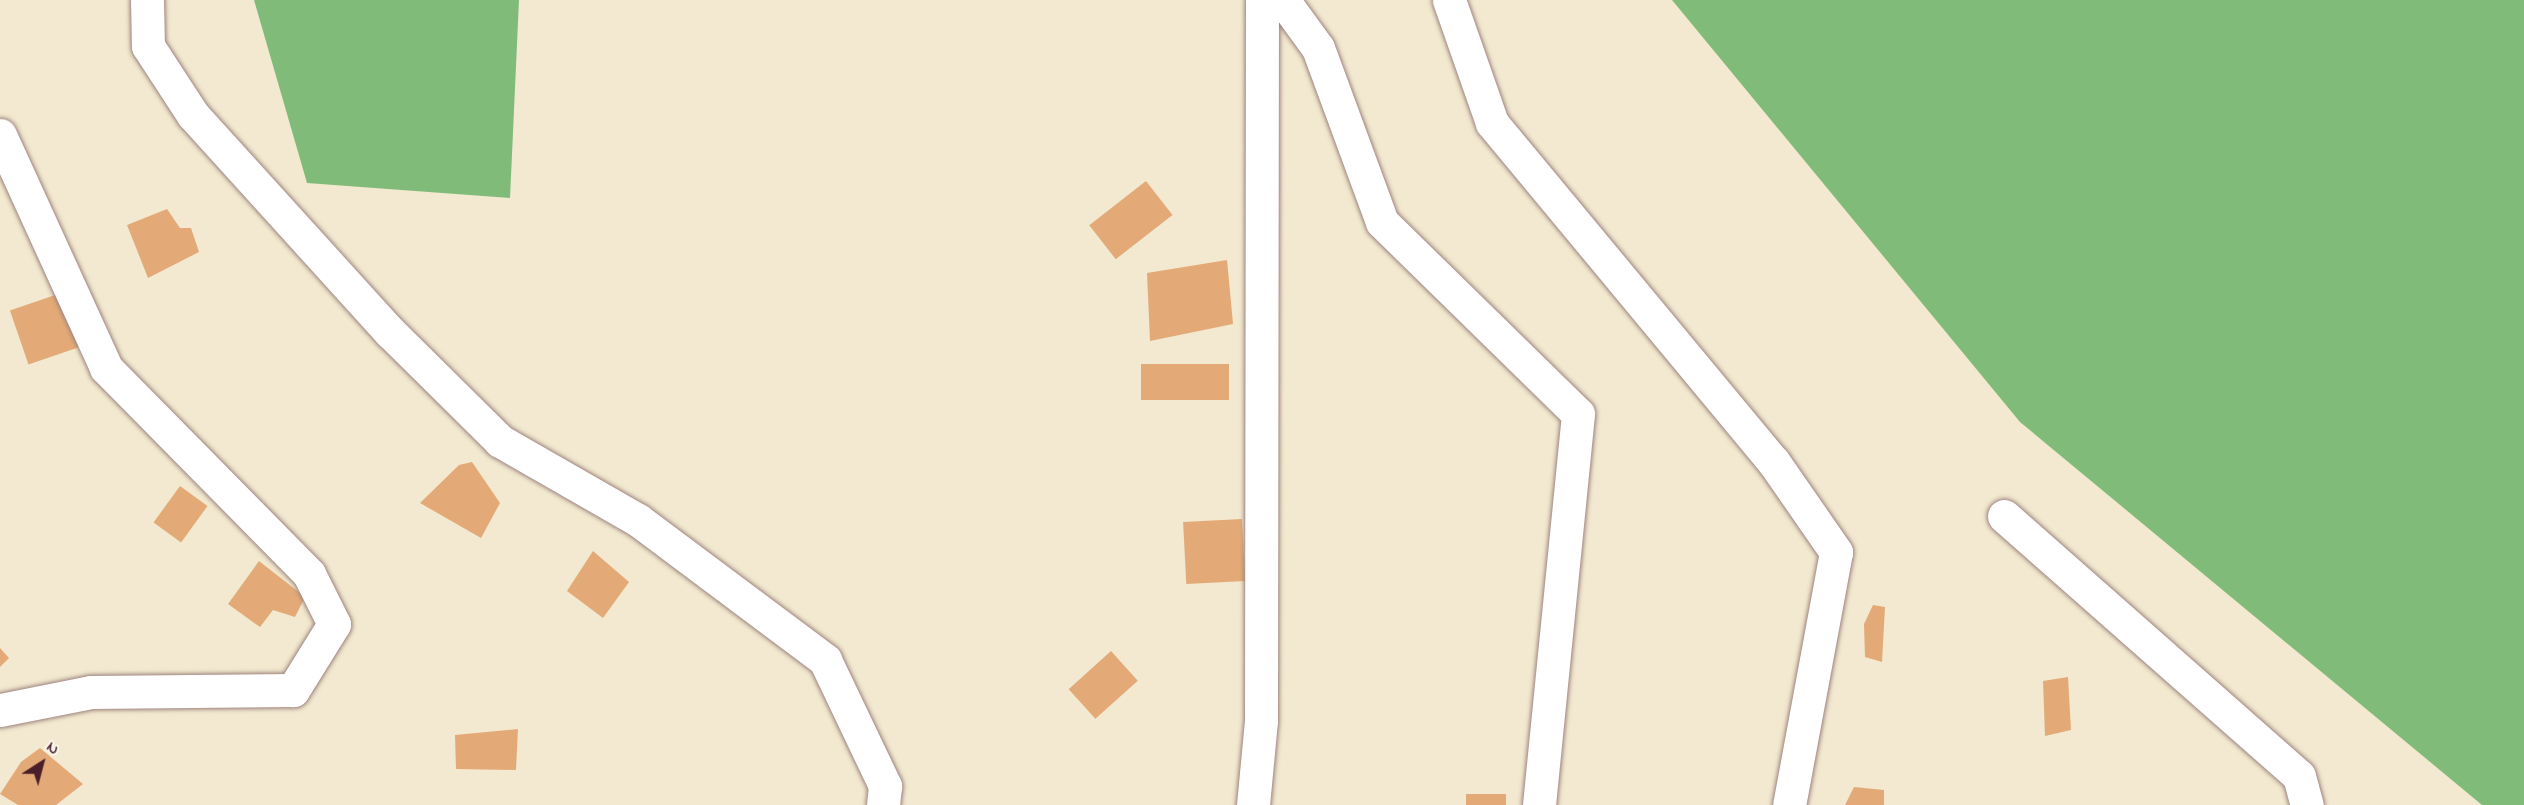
<!DOCTYPE html>
<html>
<head>
<meta charset="utf-8">
<style>
  body { margin:0 }
  #map { position:relative; width:2524px; height:805px; overflow:hidden; background:#f2e9d0; font-family:"Indie Flower",sans-serif }
  div>[style] { position:absolute }
  [style*='--x'] { left:calc(var(--x)*1px); top:calc(var(--y)*1px); width:calc(var(--w)*1px); rotate:calc(var(--a)*1deg) }
  .forest>* { inset:0; background:#81bb79 }
  .building>* { inset:0; background:#e3aa77; transform-origin:0 0 }
  .roads { filter:drop-shadow(0 0 2px #9e847e) drop-shadow(0 0 2px #9e847e) }
  .minor>* { height:33px; margin:-16.5px; padding:0 16.5px; transform-origin:16.5px; border-radius:16.5px; background:#fff }
  .tertiary>* { height:33px; margin:-16.5px; padding:0 16.5px; transform-origin:16.5px; border-radius:16.5px; background:#fff }
  span { translate:-50% -50%; white-space:nowrap; text-align:center; line-height:1.15; -webkit-text-stroke:4.5px #fbf7ec; paint-order:stroke }
  .north { position:absolute; left:12px; top:733px; width:60px; height:60px; -webkit-text-stroke:4px #fbf7ec; paint-order:stroke; rotate:36deg; font-size:16px; font-weight:700; line-height:24px; text-align:center; color:#4a1f2b }
  .north::after { content:''; display:block; margin:auto; width:21px; height:27px; background:#4a1f2b; clip-path:polygon(50% 0,100% 100%,50% 72%,0 100%) }
</style>
</head>
<body>
<div id="map">
  <div class="forest">
    <i style="clip-path:polygon(254px 0,519px 0,510px 198px,307px 183px)"></i>
    <i style="clip-path:polygon(1672px 0,2524px 0,2524px 805px,2482px 805px,2020px 422px)"></i>
  </div>
  <div class="building">
    <i style="left:1146px;top:181px;width:43px;height:72px;rotate:52deg"></i>
    <i style="clip-path:polygon(167px 209px,180px 228px,191px 228px,199px 252px,148px 278px,127px 225px)"></i>
    <i style="clip-path:polygon(1227px 260px,1233px 324px,1150px 341px,1147px 273px)"></i>
    <i style="left:61px;top:293px;width:57px;height:54px;rotate:71deg"></i>
    <i style="left:1229px;top:364px;width:36px;height:88px;rotate:90deg"></i>
    <i style="clip-path:polygon(472px 462px,500px 503px,481px 538px,420px 503px,459px 465px)"></i>
    <i style="left:180px;top:486px;width:34px;height:45px;rotate:36deg"></i>
    <i style="left:1242px;top:519px;width:62px;height:59px;rotate:87deg"></i>
    <i style="clip-path:polygon(593px 551px,629px 582px,603px 618px,567px 591px)"></i>
    <i style="clip-path:polygon(259px 561px,305px 597px,295px 617px,273px 610px,260px 627px,228px 604px)"></i>
    <i style="clip-path:polygon(1873px 605px,1885px 607px,1882px 662px,1865px 657px,1864px 624px)"></i>
    <i style="clip-path:polygon(0 648px,9px 658px,0 667px)"></i>
    <i style="left:1111px;top:651px;width:40px;height:57px;rotate:48deg"></i>
    <i style="clip-path:polygon(2068px 677px,2071px 730px,2045px 736px,2043px 681px)"></i>
    <i style="clip-path:polygon(518px 729px,516px 770px,456px 769px,455px 735px)"></i>
    <i style="clip-path:polygon(40px 748px,83px 784px,56px 805px,18px 805px,0 794px,21px 762px)"></i>
    <i style="clip-path:polygon(1854px 787px,1884px 790px,1884px 805px,1845px 805px)"></i>
    <i style="left:1466px;top:794px;width:40px;height:11px"></i>
  </div>
  <div class="roads">
    <div class="minor">
      <i style="--x:1283;--y:0;--w:59;--a:53.9"></i>
      <i style="--x:1318;--y:48;--w:185;--a:69.8"></i>
      <i style="--x:1382;--y:222;--w:274;--a:44.4"></i>
      <i style="--x:1578;--y:414;--w:393;--a:95.7"></i>
      <i style="--x:1449;--y:0;--w:130;--a:70.7"></i>
      <i style="--x:1492;--y:123;--w:440;--a:50.3"></i>
      <i style="--x:1773;--y:461;--w:111;--a:55.3"></i>
      <i style="--x:1836;--y:552;--w:257;--a:100.5"></i>
      <i style="--x:0;--y:135;--w:256;--a:65.5"></i>
      <i style="--x:106;--y:368;--w:289;--a:45.4"></i>
      <i style="--x:309;--y:574;--w:56;--a:63.4"></i>
      <i style="--x:334;--y:624;--w:78;--a:121.8"></i>
      <i style="--x:293;--y:690;--w:202;--a:179.4"></i>
      <i style="--x:91;--y:692;--w:93;--a:168.8"></i>
      <i style="--x:2004;--y:516;--w:393;--a:41.4"></i>
      <i style="--x:2299;--y:776;--w:30;--a:75"></i>
    </div>
    <div class="tertiary">
      <i style="--x:147;--y:0;--w:46;--a:88.8"></i>
      <i style="--x:148;--y:46;--w:82;--a:56.9"></i>
      <i style="--x:193;--y:115;--w:293;--a:47.8"></i>
      <i style="--x:390;--y:332;--w:155;--a:44.7"></i>
      <i style="--x:500;--y:441;--w:159;--a:29.8"></i>
      <i style="--x:638;--y:520;--w:234;--a:36.8"></i>
      <i style="--x:825;--y:660;--w:140;--a:64.5"></i>
      <i style="--x:885;--y:786;--w:19;--a:96"></i>
      <i style="--x:1253;--y:805;--w:84;--a:-84.6"></i>
      <i style="--x:1261;--y:721;--w:721;--a:-89.92"></i>
    </div>
  </div>
  <div class="north">N</div>
</div>
</body>
</html>
